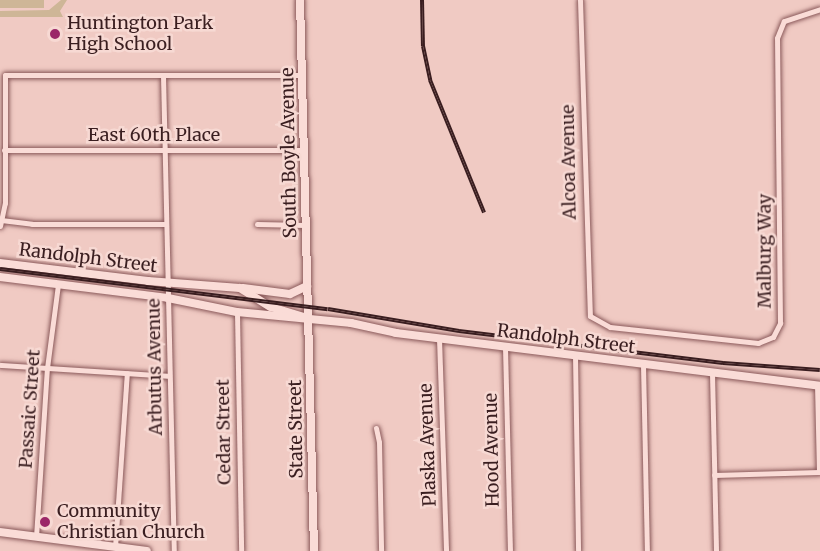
<!DOCTYPE html>
<html>
<head>
<meta charset="utf-8">
<style>
  body { margin:0 }
  #map { position:relative; width:820px; height:551px; overflow:hidden; background:#f0cac3; font-family:Merriweather,serif }
  div>[style] { position:absolute }
  [style*='--x'] { left:calc(var(--x)*1px); top:calc(var(--y)*1px); width:calc(var(--w)*1px); rotate:calc(var(--a)*1deg) }
  .green>* { inset:0; background:#ceb697; transform-origin:0 0 }
  .roads { filter:drop-shadow(0 0 2px #8a595a) drop-shadow(0 0 2px #8a595a) }
  .street>* { height:5px; margin:-2.5px; padding:0 2.5px; transform-origin:2.5px; border-radius:2.5px; background:#fadcd7 }
  .secondary>* { height:8px; margin:-4px; padding:0 4px; transform-origin:4px; border-radius:4px; background:#fadcd7 }
  .rail>* { height:4px; margin-top:-2px; transform-origin:0; background:repeating-linear-gradient(90deg,#f7d9d3 0 4.5px,#3a1e20 0 9px); box-sizing:border-box; border-block:2px solid #3a1e20 }
  .dots>* { width:16px; height:16px; translate:-50% -50%; box-sizing:border-box; border:3px solid #f7d9d3; border-radius:50% }
  span { translate:-50% -50%; white-space:nowrap; text-align:center; line-height:1.15; -webkit-text-stroke:5px #f7d9d3; paint-order:stroke }
  .poi-label { font-size:18px; color:#3a1e20 }
  .left { translate:0 -50%; text-align:left }
  .street-label { font-size:18px; color:#3a1e20 }
</style>
</head>
<body>
<div id="map">
  <div class="green">
    <i style="left:0;top:0;width:44px;height:8px"></i>
    <i style="clip-path:polygon(61px 0,67px 0,60px 11px,63px 17px,0 17px,0 11px,49px 10px)"></i>
  </div>
  <div class="roads">
    <div class="street">
      <i style="--x:580;--y:0;--w:316;--a:88.2"></i>
      <i style="--x:590;--y:316;--w:23;--a:29"></i>
      <i style="--x:610;--y:327;--w:149;--a:6.2"></i>
      <i style="--x:758;--y:343;--w:16;--a:-22"></i>
      <i style="--x:773;--y:337;--w:16;--a:-63"></i>
      <i style="--x:780;--y:323;--w:285;--a:-90.6"></i>
      <i style="--x:777;--y:38;--w:18;--a:-68"></i>
      <i style="--x:784;--y:21;--w:38;--a:-18"></i>
      <i style="--x:163;--y:75;--w:476;--a:88.7"></i>
      <i style="--x:4;--y:150;--w:300;--a:0"></i>
      <i style="--x:1;--y:220;--w:31;--a:7"></i>
      <i style="--x:32;--y:224;--w:134;--a:0"></i>
      <i style="--x:257;--y:224;--w:48;--a:1.2"></i>
      <i style="--x:0;--y:226;--w:24;--a:-78"></i>
      <i style="--x:5;--y:203;--w:128;--a:-90"></i>
      <i style="--x:5;--y:75;--w:297;--a:0"></i>
      <i style="--x:237;--y:312;--w:239;--a:89"></i>
      <i style="--x:439;--y:338;--w:213;--a:88.1"></i>
      <i style="--x:505;--y:347;--w:204;--a:88.6"></i>
      <i style="--x:575;--y:355;--w:196;--a:89.1"></i>
      <i style="--x:643;--y:364;--w:187;--a:88.8"></i>
      <i style="--x:0;--y:365;--w:169;--a:3.7"></i>
      <i style="--x:712;--y:373;--w:178;--a:88.7"></i>
      <i style="--x:376;--y:428;--w:14;--a:78"></i>
      <i style="--x:379;--y:442;--w:109;--a:88.9"></i>
      <i style="--x:714;--y:475;--w:105;--a:-1.6"></i>
      <i style="--x:819;--y:472;--w:86;--a:-91.3"></i>
      <i style="--x:36;--y:537;--w:169;--a:-86.3"></i>
      <i style="--x:47;--y:368;--w:85;--a:-82.5"></i>
      <i style="--x:115;--y:547;--w:174;--a:-86.1"></i>
    </div>
    <div class="secondary">
      <i style="--x:300;--y:0;--w:551;--a:88.54"></i>
      <i style="--x:0;--y:263;--w:149;--a:6.9"></i>
      <i style="--x:148;--y:281;--w:92;--a:4.4"></i>
      <i style="--x:240;--y:288;--w:36;--a:32"></i>
      <i style="--x:271;--y:307;--w:38;--a:17"></i>
      <i style="--x:0;--y:277;--w:169;--a:7.1"></i>
      <i style="--x:168;--y:298;--w:70;--a:11.5"></i>
      <i style="--x:237;--y:312;--w:115;--a:5.5"></i>
      <i style="--x:351;--y:323;--w:46;--a:12.5"></i>
      <i style="--x:396;--y:333;--w:427;--a:7.1"></i>
      <i style="--x:243;--y:288;--w:47;--a:7.3"></i>
      <i style="--x:290;--y:294;--w:19;--a:-25"></i>
      <i style="--x:0;--y:532;--w:148;--a:7.4"></i>
    </div>
  </div>
  <div class="rail">
    <i style="--x:422;--y:0;--w:46;--a:88.8"></i>
    <i style="--x:423;--y:46;--w:35;--a:78"></i>
    <i style="--x:430;--y:80;--w:143;--a:67.8"></i>
    <i style="--x:0;--y:269;--w:330;--a:7"></i>
    <i style="--x:328;--y:309;--w:133;--a:9.5"></i>
    <i style="--x:459;--y:331;--w:266;--a:6.9"></i>
    <i style="--x:723;--y:363;--w:97;--a:4.1"></i>
  </div>
  <div class="dots">
    <i style="left:55px;top:34px;background:#9b2768"></i>
    <i style="left:45px;top:522px;background:#9b2768"></i>
  </div>
  <div class="poi-label">
    <span class="left" style="left:67px;top:34px">Huntington Park<br>High School</span>
    <span class="left" style="left:57px;top:522px">Community<br>Christian Church</span>
  </div>
  <div class="street-label">
    <span style="left:154px;top:135px">East 60th Place</span>
    <span style="left:289px;top:153px;rotate:-91deg">South Boyle Avenue</span>
    <span style="left:569px;top:162px;rotate:-91deg">Alcoa Avenue</span>
    <span style="left:765px;top:251px;rotate:-90deg">Malburg Way</span>
    <span style="left:88px;top:258px;rotate:7deg">Randolph Street</span>
    <span style="left:566px;top:339px;rotate:7deg">Randolph Street</span>
    <span style="left:155px;top:367px;rotate:-91deg">Arbutus Avenue</span>
    <span style="left:30px;top:409px;rotate:-86deg">Passaic Street</span>
    <span style="left:296px;top:429px;rotate:-91deg">State Street</span>
    <span style="left:224px;top:432px;rotate:-91deg">Cedar Street</span>
    <span style="left:428px;top:445px;rotate:-92deg">Plaska Avenue</span>
    <span style="left:492px;top:450px;rotate:-91deg">Hood Avenue</span>
  </div>
</div>
</body>
</html>
